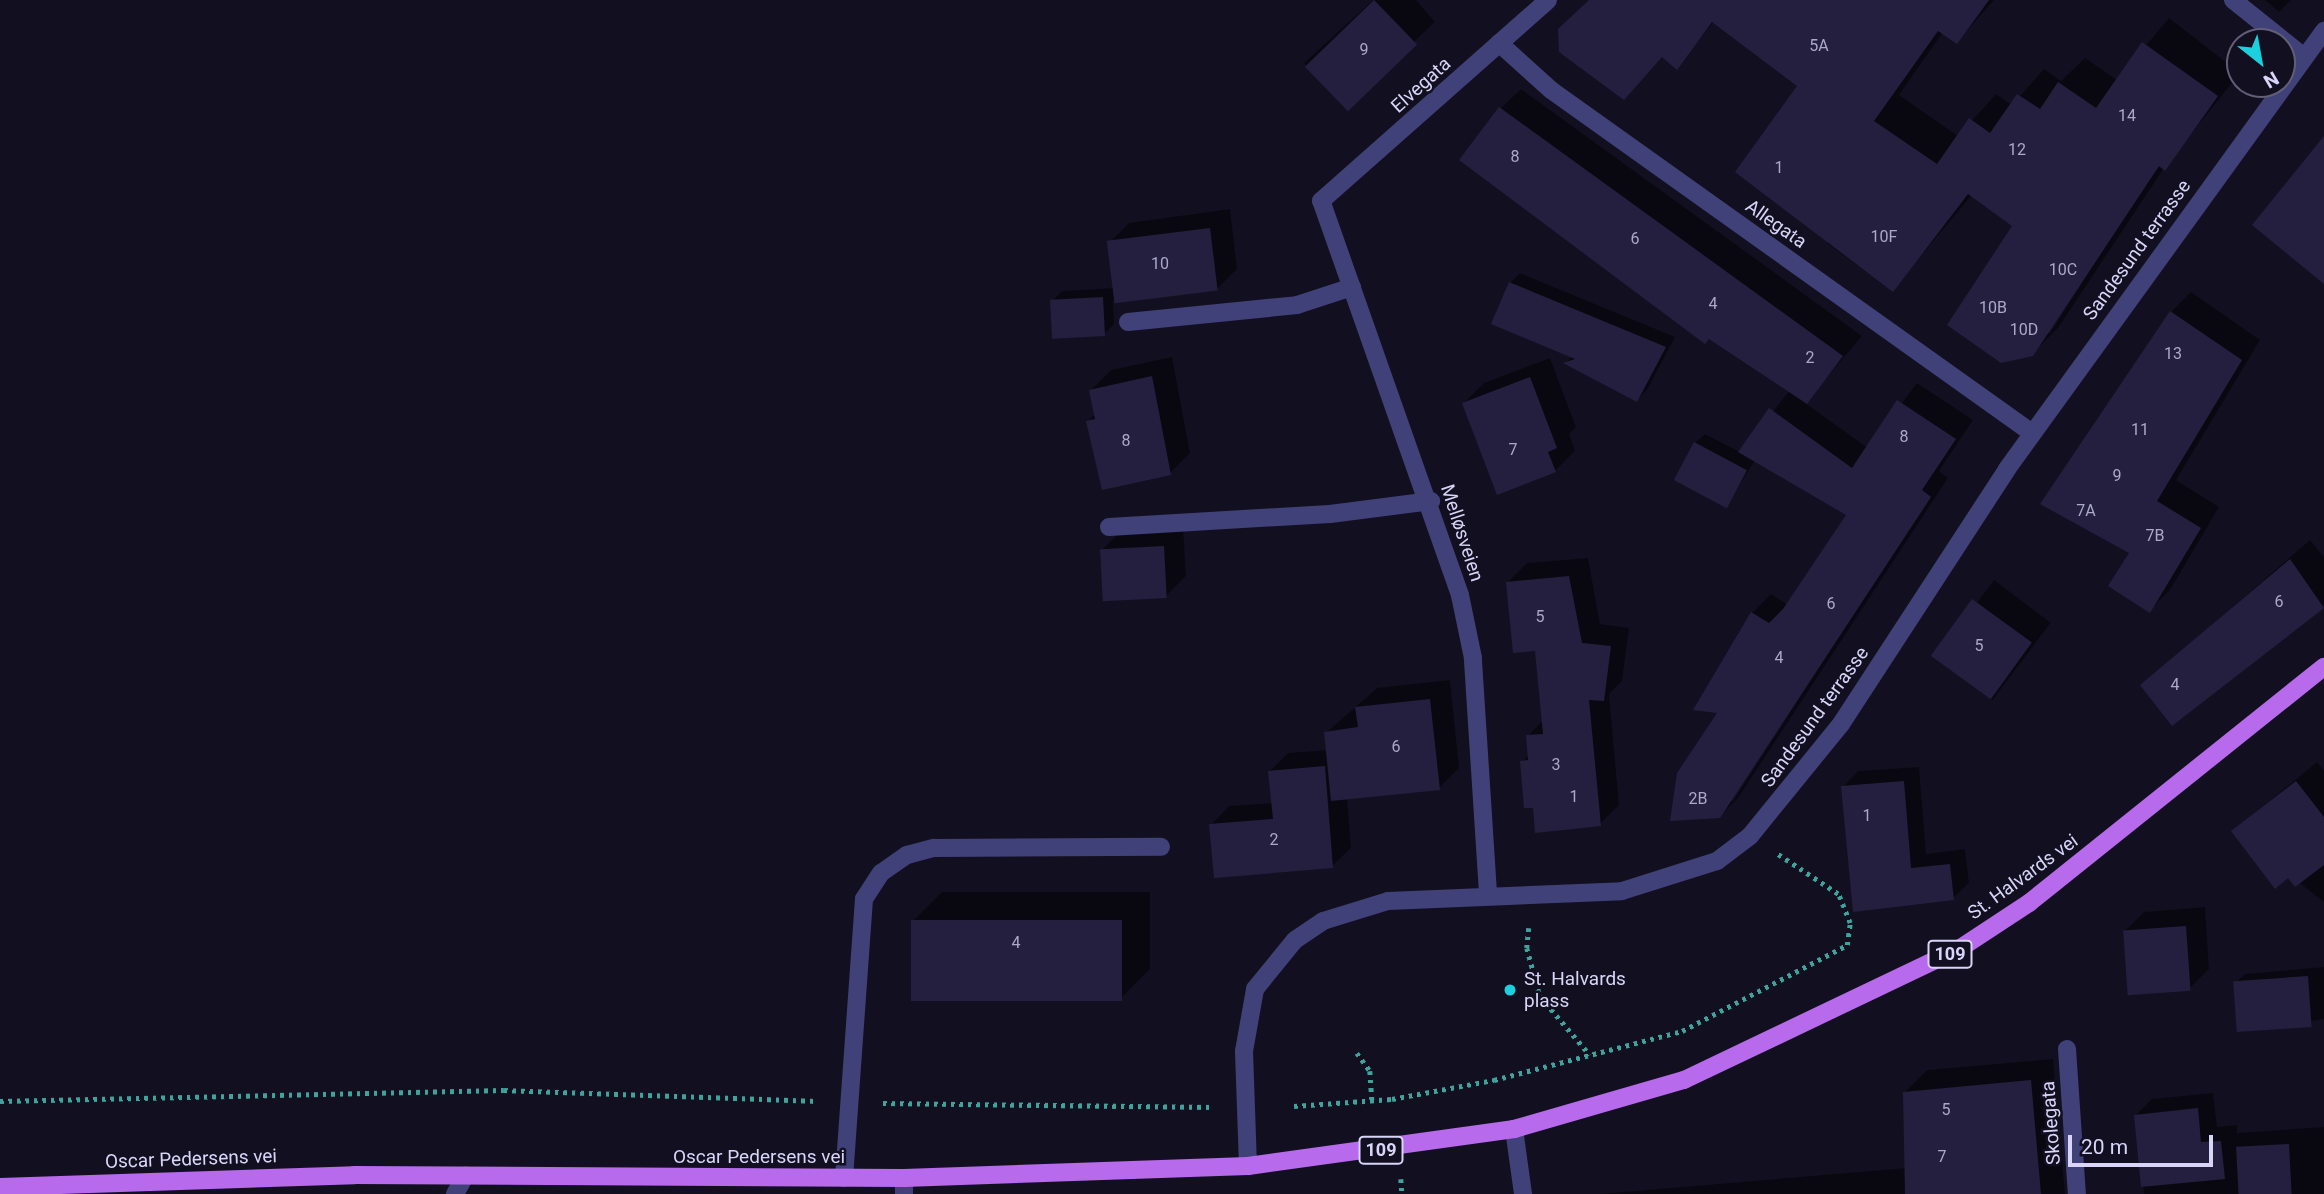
<!DOCTYPE html>
<html>
<head>
<meta charset="utf-8">
<style>
  body { margin:0 }
  #map { position:relative; width:2324px; height:1194px; overflow:hidden; background:#121020; font-family:Roboto,sans-serif }
  div>[style] { position:absolute }
  [style*='--x'] { left:calc(var(--x)*1px); top:calc(var(--y)*1px); width:calc(var(--w)*1px); rotate:calc(var(--a)*1deg) }
  .shadow>* { inset:0; background:#0007; transform-origin:0 0 }
  .building>* { inset:0; background:#241f3f; transform-origin:0 0 }
  .path>* { height:4.5px; margin-top:-2.25px; transform-origin:0; background:repeating-linear-gradient(90deg,#3ea49b 0 3.5px,transparent 0 8.5px) }
  .minor>* { height:18px; margin:-9px; padding:0 9px; transform-origin:9px; border-radius:9px; background:#414179 }
  .major>* { height:18px; margin:-9px; padding:0 9px; transform-origin:9px; border-radius:9px; background:#b76aeb }
  .dots>* { width:19px; height:19px; translate:-50% -50%; box-sizing:border-box; border:4px solid #121020; border-radius:50% }
  span { translate:-50% -50%; white-space:nowrap; text-align:center; line-height:1.15; -webkit-text-stroke:5px #121020; paint-order:stroke }
  .number-label { font-size:16px; color:#aba8ca }
  .number-label span { -webkit-text-stroke-width:0 }
  .shield-label span { padding:2px 5px; background:#121020; border:2px solid; border-radius:5px; -webkit-text-stroke-width:0 }
  .shield-label { font-size:18px; color:#d8d5f9; font-weight:700 }
  .street-label { font-size:19px; color:#d8d5f9 }
  .poi-label { font-size:19px; color:#d8d5f9 }
  .left { translate:0 -50%; text-align:left }
  .north { position:absolute; left:2226px; top:28px; width:70px; height:70px; box-sizing:border-box; background:#121020; border:2px solid #615f77; border-radius:50%; rotate:149deg; font-size:19px; font-weight:700; line-height:28px; text-align:center; color:#d8d5f9 }
  .north::after { content:''; display:block; margin:auto; width:24px; height:32px; background:#1dd0dd; clip-path:polygon(50% 0,100% 100%,50% 72%,0 100%) }
  .scale { position:absolute; left:2068px; top:1135px; width:145px; height:32px; box-sizing:border-box; border:4px solid #d8d5f9; border-top:0; padding-left:9px; font-size:21px; line-height:24px; white-space:nowrap; color:#d8d5f9; -webkit-text-stroke:5px #121020; paint-order:stroke }
</style>
</head>
<body>
<div id="map">
  <div class="shadow">
    <i style="clip-path:polygon(1373px 0,1416px 0,1435px 22px,1344px 107px,1304px 63px)"></i>
    <i style="clip-path:polygon(1590px 0,1694px 0,1717px 18px,1676px 67px,1663px 56px,1624px 98px)"></i>
    <i style="clip-path:polygon(evenodd,1748px 0,1994px 0,1957px 42px,1943px 32px,1899px 95px,1958px 136px,1996px 94px,2012px 105px,2044px 69px,2061px 81px,2085px 58px,2117px 80px,2169px 18px,2240px 73px,2164px 168px,2058px 328px,2032px 354px,2015px 225px,1972px 195px,1892px 290px,1828px 244px,1809px 81px,1748px 0,2162px 158px,2050px 333px,2045px 333px,2162px 158px)"></i>
    <i style="clip-path:polygon(2265px 0,2291px 0,2279px 12px)"></i>
    <i style="clip-path:polygon(evenodd,1521px 89px,1862px 336px,1805px 403px,1868px 448px,1917px 383px,1973px 420px,1939px 471px,1948px 478px,1738px 798px,1719px 817px,1720px 711px,1752px 613px,1771px 594px,1788px 605px,1849px 514px,1755px 460px,1727px 506px,1695px 443px,1705px 434px,1740px 452px,1790px 390px,1501px 108px,1521px 89px,1935px 488px,1733px 801px,1729px 801px,1935px 488px)"></i>
    <i style="clip-path:polygon(1230px 209px,1237px 269px,1217px 289px,1113px 301px,1114px 324px,1104px 334px,1052px 301px,1062px 291px,1114px 288px,1109px 243px,1129px 223px)"></i>
    <i style="clip-path:polygon(1520px 273px,1675px 337px,1647px 390px,1637px 400px,1566px 363px,1573px 356px,1510px 283px)"></i>
    <i style="clip-path:polygon(2191px 292px,2260px 340px,2176px 480px,2219px 507px,2170px 590px,2150px 610px,2132px 552px,2171px 312px)"></i>
    <i style="clip-path:polygon(1172px 357px,1190px 453px,1170px 473px,1088px 421px,1096px 413px,1091px 390px,1111px 370px)"></i>
    <i style="clip-path:polygon(1550px 358px,1576px 427px,1569px 434px,1575px 451px,1555px 471px,1464px 403px,1484px 383px)"></i>
    <i style="clip-path:polygon(1183px 527px,1186px 576px,1166px 596px,1102px 550px,1122px 530px)"></i>
    <i style="clip-path:polygon(2310px 540px,2324px 557px,2324px 605px,2173px 724px,2143px 685px)"></i>
    <i style="clip-path:polygon(1588px 558px,1600px 624px,1629px 628px,1622px 681px,1609px 694px,1619px 805px,1600px 824px,1534px 806px,1522px 762px,1529px 755px,1528px 736px,1543px 720px,1537px 649px,1508px 582px,1527px 563px)"></i>
    <i style="left:1994px;top:580px;width:71px;height:97px;rotate:37deg"></i>
    <i style="clip-path:polygon(1450px 680px,1459px 768px,1439px 788px,1347px 797px,1351px 848px,1332px 866px,1211px 825px,1229px 806px,1273px 803px,1270px 771px,1288px 753px,1328px 750px,1326px 733px,1377px 688px)"></i>
    <i style="clip-path:polygon(2317px 762px,2324px 771px,2324px 902px,2233px 831px)"></i>
    <i style="clip-path:polygon(1919px 767px,1926px 854px,1965px 849px,1969px 883px,1953px 898px,1855px 910px,1843px 787px,1858px 771px)"></i>
    <i style="clip-path:polygon(942px 892px,1150px 892px,1150px 969px,1121px 998px,913px 921px)"></i>
    <i style="clip-path:polygon(2205px 907px,2209px 969px,2189px 989px,2124px 932px,2144px 912px)"></i>
    <i style="clip-path:polygon(2324px 967px,2324px 1019px,2240px 1032px,2235px 983px,2245px 974px)"></i>
    <i style="clip-path:polygon(2053px 1059px,2065px 1194px,1599px 1194px,1906px 1168px,1905px 1092px,1927px 1070px)"></i>
    <i style="clip-path:polygon(2213px 1093px,2217px 1127px,2237px 1125px,2237px 1133px,2324px 1127px,2324px 1194px,2144px 1194px,2136px 1115px,2152px 1099px)"></i>
  </div>
  <div class="building">
    <i style="left:1374px;top:0;width:62px;height:96px;rotate:46deg"></i>
    <i style="clip-path:polygon(1589px 0,1989px 0,1957px 44px,1938px 31px,1874px 121px,1937px 164px,1969px 118px,1990px 133px,2017px 94px,2040px 109px,2058px 82px,2096px 108px,2142px 42px,2218px 96px,2165px 171px,2159px 166px,2033px 356px,2001px 363px,1947px 325px,2012px 226px,1968px 194px,1893px 292px,1735px 172px,1797px 86px,1712px 22px,1677px 70px,1662px 57px,1624px 100px,1559px 52px,1558px 29px)"></i>
    <i style="clip-path:polygon(1499px 107px,1843px 356px,1807px 404px,1709px 339px,1705px 344px,1459px 160px)"></i>
    <i style="clip-path:polygon(2324px 136px,2324px 284px,2252px 225px)"></i>
    <i style="left:1210px;top:228px;width:63px;height:104px;rotate:83deg"></i>
    <i style="clip-path:polygon(1509px 282px,1666px 347px,1637px 402px,1563px 363px,1575px 359px,1491px 324px)"></i>
    <i style="left:1103px;top:297px;width:39px;height:53px;rotate:87deg"></i>
    <i style="clip-path:polygon(2170px 311px,2242px 360px,2157px 501px,2201px 528px,2150px 613px,2108px 586px,2129px 553px,2040px 504px)"></i>
    <i style="clip-path:polygon(1152px 376px,1171px 475px,1102px 490px,1086px 421px,1095px 419px,1089px 390px)"></i>
    <i style="clip-path:polygon(1530px 377px,1557px 448px,1548px 452px,1556px 472px,1497px 495px,1462px 403px)"></i>
    <i style="clip-path:polygon(1897px 400px,1956px 439px,1922px 490px,1931px 497px,1720px 818px,1670px 821px,1677px 773px,1717px 713px,1693px 710px,1751px 612px,1769px 623px,1783px 609px,1846px 515px,1738px 452px,1769px 408px,1852px 468px)"></i>
    <i style="left:1694px;top:442px;width:60px;height:43px;rotate:28deg"></i>
    <i style="left:1164px;top:546px;width:52px;height:64px;rotate:87deg"></i>
    <i style="clip-path:polygon(2290px 559px,2324px 608px,2172px 726px,2140px 685px)"></i>
    <i style="clip-path:polygon(1569px 576px,1582px 643px,1611px 646px,1604px 701px,1589px 700px,1601px 826px,1535px 833px,1533px 808px,1524px 808px,1520px 761px,1528px 760px,1526px 735px,1543px 734px,1535px 651px,1513px 653px,1506px 582px)"></i>
    <i style="left:1972px;top:599px;width:74px;height:70px;rotate:36deg"></i>
    <i style="clip-path:polygon(1430px 699px,1440px 790px,1331px 801px,1324px 732px,1358px 727px,1355px 707px)"></i>
    <i style="clip-path:polygon(1325px 766px,1333px 868px,1214px 878px,1209px 824px,1273px 819px,1268px 771px)"></i>
    <i style="clip-path:polygon(1904px 781px,1911px 868px,1950px 864px,1954px 900px,1853px 912px,1841px 786px)"></i>
    <i style="clip-path:polygon(2296px 781px,2324px 817px,2324px 865px,2295px 887px,2288px 878px,2275px 889px,2231px 831px)"></i>
    <i style="left:911px;top:920px;width:211px;height:81px"></i>
    <i style="left:2186px;top:926px;width:65px;height:63px;rotate:86deg"></i>
    <i style="left:2308px;top:976px;width:51px;height:75px;rotate:86deg"></i>
    <i style="clip-path:polygon(2031px 1080px,2041px 1194px,1905px 1194px,1903px 1092px)"></i>
    <i style="clip-path:polygon(2198px 1108px,2201px 1142px,2221px 1141px,2225px 1179px,2141px 1187px,2134px 1115px)"></i>
    <i style="left:2289px;top:1144px;width:50px;height:53px;rotate:87deg"></i>
  </div>
  <div class="path">
    <i style="--x:1529;--y:928;--w:20;--a:96"></i>
    <i style="--x:1527;--y:948;--w:50;--a:74.8"></i>
    <i style="--x:1540;--y:996;--w:77;--a:49.7"></i>
    <i style="--x:1357;--y:1053;--w:22;--a:54"></i>
    <i style="--x:1370;--y:1071;--w:30;--a:86"></i>
    <i style="--x:0;--y:1101;--w:504;--a:-1.25"></i>
    <i style="--x:504;--y:1090;--w:314;--a:2"></i>
    <i style="--x:883;--y:1103;--w:330;--a:0.7"></i>
    <i style="--x:1294;--y:1106;--w:98;--a:-4.1"></i>
    <i style="--x:1392;--y:1099;--w:104;--a:-10.6"></i>
    <i style="--x:1494;--y:1080;--w:194;--a:-14.6"></i>
    <i style="--x:1682;--y:1031;--w:186;--a:-27.5"></i>
    <i style="--x:1847;--y:945;--w:22;--a:-82"></i>
    <i style="--x:1850;--y:923;--w:31;--a:-112"></i>
    <i style="--x:1838;--y:894;--w:73;--a:-146.7"></i>
    <i style="--x:1401;--y:1179;--w:15;--a:86"></i>
  </div>
  <div class="minor">
    <i style="--x:2233;--y:0;--w:90;--a:38.7"></i>
    <i style="--x:1499;--y:43;--w:70;--a:42.1"></i>
    <i style="--x:1551;--y:90;--w:591;--a:35.49"></i>
    <i style="--x:1128;--y:322;--w:170;--a:-5.7"></i>
    <i style="--x:1297;--y:305;--w:58;--a:-18.1"></i>
    <i style="--x:1109;--y:527;--w:221;--a:-3.4"></i>
    <i style="--x:1330;--y:514;--w:102;--a:-7.3"></i>
    <i style="--x:1488;--y:893;--w:235;--a:-93.7"></i>
    <i style="--x:1473;--y:658;--w:64;--a:-101.7"></i>
    <i style="--x:1460;--y:595;--w:418;--a:-109.4"></i>
    <i style="--x:1321;--y:201;--w:303;--a:-41.5"></i>
    <i style="--x:2067;--y:1049;--w:145;--a:86.1"></i>
    <i style="--x:1514;--y:1129;--w:66;--a:82.1"></i>
    <i style="--x:1248;--y:1166;--w:115;--a:-92"></i>
    <i style="--x:1244;--y:1051;--w:63;--a:-79.9"></i>
    <i style="--x:1255;--y:989;--w:63;--a:-50.8"></i>
    <i style="--x:1295;--y:940;--w:34;--a:-34"></i>
    <i style="--x:1323;--y:921;--w:68;--a:-17.1"></i>
    <i style="--x:1388;--y:901;--w:234;--a:-2.4"></i>
    <i style="--x:1622;--y:891;--w:100;--a:-17.5"></i>
    <i style="--x:1717;--y:861;--w:41;--a:-37.1"></i>
    <i style="--x:1750;--y:836;--w:144;--a:-50.9"></i>
    <i style="--x:1841;--y:724;--w:304;--a:-56.9"></i>
    <i style="--x:2007;--y:469;--w:541;--a:-54.11"></i>
    <i style="--x:844;--y:1178;--w:280;--a:-85.9"></i>
    <i style="--x:864;--y:899;--w:31;--a:-57"></i>
    <i style="--x:881;--y:873;--w:32;--a:-35"></i>
    <i style="--x:907;--y:855;--w:28;--a:-15"></i>
    <i style="--x:934;--y:848;--w:227;--a:-0.3"></i>
    <i style="--x:904;--y:1178;--w:16;--a:90"></i>
    <i style="--x:455;--y:1194;--w:21;--a:-61"></i>
  </div>
  <div class="major">
    <i style="--x:0;--y:1187;--w:354;--a:-1.9"></i>
    <i style="--x:354;--y:1175;--w:550;--a:0.31"></i>
    <i style="--x:904;--y:1178;--w:344;--a:-2"></i>
    <i style="--x:1248;--y:1166;--w:269;--a:-7.9"></i>
    <i style="--x:1514;--y:1129;--w:177;--a:-16.1"></i>
    <i style="--x:1684;--y:1080;--w:305;--a:-25.5"></i>
    <i style="--x:1959;--y:949;--w:84;--a:-33.3"></i>
    <i style="--x:2029;--y:903;--w:378;--a:-38.7"></i>
  </div>
  <div class="dots">
    <i style="left:1510px;top:990px;background:#1dd0dd"></i>
  </div>
  <div class="number-label">
    <span style="left:1819px;top:46px">5A</span>
    <span style="left:1364px;top:50px">9</span>
    <span style="left:2127px;top:116px">14</span>
    <span style="left:2017px;top:150px">12</span>
    <span style="left:1515px;top:157px">8</span>
    <span style="left:1779px;top:168px">1</span>
    <span style="left:1884px;top:237px">10F</span>
    <span style="left:1635px;top:239px">6</span>
    <span style="left:1160px;top:264px">10</span>
    <span style="left:2063px;top:270px">10C</span>
    <span style="left:1713px;top:304px">4</span>
    <span style="left:1993px;top:308px">10B</span>
    <span style="left:2024px;top:330px">10D</span>
    <span style="left:2173px;top:354px">13</span>
    <span style="left:1810px;top:358px">2</span>
    <span style="left:2140px;top:430px">11</span>
    <span style="left:1904px;top:437px">8</span>
    <span style="left:1126px;top:441px">8</span>
    <span style="left:1513px;top:450px">7</span>
    <span style="left:2117px;top:476px">9</span>
    <span style="left:2086px;top:511px">7A</span>
    <span style="left:2155px;top:536px">7B</span>
    <span style="left:2279px;top:602px">6</span>
    <span style="left:1831px;top:604px">6</span>
    <span style="left:1540px;top:617px">5</span>
    <span style="left:1979px;top:646px">5</span>
    <span style="left:1779px;top:658px">4</span>
    <span style="left:2175px;top:685px">4</span>
    <span style="left:1396px;top:747px">6</span>
    <span style="left:1556px;top:765px">3</span>
    <span style="left:1574px;top:797px">1</span>
    <span style="left:1698px;top:799px">2B</span>
    <span style="left:1867px;top:816px">1</span>
    <span style="left:1274px;top:840px">2</span>
    <span style="left:1016px;top:943px">4</span>
    <span style="left:1946px;top:1110px">5</span>
    <span style="left:1942px;top:1157px">7</span>
  </div>
  <div class="shield-label">
    <span style="left:1950px;top:954px">109</span>
    <span style="left:1381px;top:1150px">109</span>
  </div>
  <div class="street-label">
    <span style="left:1421px;top:85px;rotate:-42deg">Elvegata</span>
    <span style="left:1776px;top:224px;rotate:35deg">Allegata</span>
    <span style="left:2137px;top:250px;rotate:-54deg">Sandesund terrasse</span>
    <span style="left:1462px;top:533px;rotate:72deg">Melløsveien</span>
    <span style="left:1815px;top:717px;rotate:-54deg">Sandesund terrasse</span>
    <span style="left:2023px;top:877px;rotate:-36deg">St. Halvards vei</span>
    <span style="left:2051px;top:1123px;rotate:-94deg">Skolegata</span>
    <span style="left:759px;top:1157px">Oscar Pedersens vei</span>
    <span style="left:191px;top:1159px;rotate:-2deg">Oscar Pedersens vei</span>
  </div>
  <div class="poi-label">
    <span class="left" style="left:1524px;top:990px">St. Halvards<br>plass</span>
  </div>
  <div class="north">N</div>
  <div class="scale">20 m</div>
</div>
</body>
</html>
